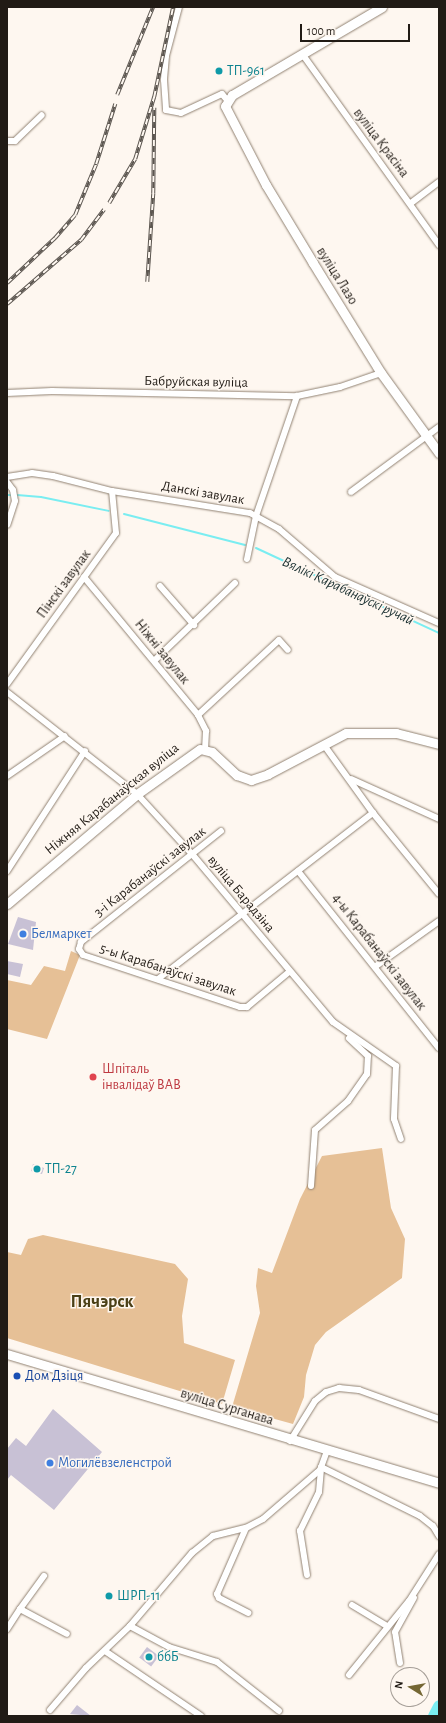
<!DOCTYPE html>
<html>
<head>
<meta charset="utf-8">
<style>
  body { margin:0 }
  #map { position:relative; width:446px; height:1723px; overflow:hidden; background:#fef7f0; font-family:"Alegreya Sans",sans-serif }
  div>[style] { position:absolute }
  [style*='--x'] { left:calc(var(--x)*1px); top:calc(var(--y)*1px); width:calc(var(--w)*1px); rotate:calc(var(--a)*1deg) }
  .green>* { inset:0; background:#e6c096 }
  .stream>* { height:2px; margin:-1px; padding:0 1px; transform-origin:1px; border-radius:1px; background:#7aedf1 }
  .river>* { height:13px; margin:-6.5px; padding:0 6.5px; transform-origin:6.5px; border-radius:6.5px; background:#7aedf1 }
  .building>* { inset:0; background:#c8c1d5; transform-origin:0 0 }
  .roads { filter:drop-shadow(0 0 1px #918272) drop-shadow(0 0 1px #918272) }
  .street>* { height:6px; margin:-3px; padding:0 3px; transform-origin:3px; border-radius:3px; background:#fff }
  .secondary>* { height:9px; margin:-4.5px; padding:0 4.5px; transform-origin:4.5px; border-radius:4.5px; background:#fff }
  .rail>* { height:3.5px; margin-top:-1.75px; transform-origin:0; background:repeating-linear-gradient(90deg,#fef7f0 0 6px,#5c5650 0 12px); box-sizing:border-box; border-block:1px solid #5c5650 }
  .dots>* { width:11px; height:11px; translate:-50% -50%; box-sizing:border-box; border:2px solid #fef7f0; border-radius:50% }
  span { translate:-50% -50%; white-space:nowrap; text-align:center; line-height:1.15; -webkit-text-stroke:3px #fef7f0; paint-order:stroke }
  .culture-label { font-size:14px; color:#0d838f }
  .left { translate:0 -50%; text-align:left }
  .street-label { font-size:14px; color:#211b15 }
  .shop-label { font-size:14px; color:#366cbe }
  .health-label { font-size:14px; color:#be3a42 }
  .transit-label { font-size:14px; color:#164399 }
  .water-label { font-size:15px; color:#1b3031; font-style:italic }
  .district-label { font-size:18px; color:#4b4017; font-weight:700 }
  .frame { position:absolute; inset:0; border:8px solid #211b15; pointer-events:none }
  .north { position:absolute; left:390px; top:1667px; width:40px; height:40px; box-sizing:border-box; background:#fef7f0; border:1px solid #a69f98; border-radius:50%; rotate:281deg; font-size:11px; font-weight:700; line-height:16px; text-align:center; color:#211b15 }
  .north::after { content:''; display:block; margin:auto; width:14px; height:18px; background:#756734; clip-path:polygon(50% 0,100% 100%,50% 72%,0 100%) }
  .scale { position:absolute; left:300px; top:24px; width:110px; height:18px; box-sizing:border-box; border:2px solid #211b15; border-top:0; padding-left:5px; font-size:12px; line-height:14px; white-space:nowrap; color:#211b15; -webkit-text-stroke:3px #fef7f0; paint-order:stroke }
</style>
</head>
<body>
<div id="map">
  <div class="green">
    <i style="clip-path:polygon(71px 951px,80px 955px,47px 1039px,7px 1029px,7px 980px,31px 985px,44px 966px,65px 971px)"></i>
    <i style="clip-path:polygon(382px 1148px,391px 1208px,405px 1239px,402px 1278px,326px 1332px,315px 1345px,306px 1375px,304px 1397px,293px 1424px,232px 1407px,260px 1313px,256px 1286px,258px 1268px,272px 1273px,300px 1199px,322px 1156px)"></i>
    <i style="clip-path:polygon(43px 1235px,175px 1264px,188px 1279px,182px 1316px,184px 1343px,235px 1360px,222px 1404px,7px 1338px,7px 1252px,21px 1255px,28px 1239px)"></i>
  </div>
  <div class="stream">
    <i style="--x:7;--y:495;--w:4;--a:0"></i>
    <i style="--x:17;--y:495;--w:24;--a:5"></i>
    <i style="--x:41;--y:497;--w:69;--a:11.6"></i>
    <i style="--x:124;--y:514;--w:125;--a:14.4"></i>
    <i style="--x:256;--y:548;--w:202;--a:24.9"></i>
  </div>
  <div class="river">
    <i style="--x:434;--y:1716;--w:11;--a:-63"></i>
  </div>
  <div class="building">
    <i style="clip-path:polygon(18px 917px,36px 922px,33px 950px,8px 944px)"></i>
    <i style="clip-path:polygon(7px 961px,23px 964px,20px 977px,7px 974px)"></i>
    <i style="clip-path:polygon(33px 1164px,44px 1168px,42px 1174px,31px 1171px)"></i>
    <i style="clip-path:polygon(53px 1409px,102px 1452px,54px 1510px,11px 1475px,7px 1480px,7px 1449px,16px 1438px,26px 1446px)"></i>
    <i style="left:147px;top:1647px;width:15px;height:13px;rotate:37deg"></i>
    <i style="clip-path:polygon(77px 1705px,91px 1716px,70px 1714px)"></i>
  </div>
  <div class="roads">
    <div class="street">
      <i style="--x:179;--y:7;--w:51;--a:104.9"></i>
      <i style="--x:166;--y:56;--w:24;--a:95"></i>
      <i style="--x:164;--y:80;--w:30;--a:86"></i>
      <i style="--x:166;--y:110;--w:15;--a:11"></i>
      <i style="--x:181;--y:113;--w:45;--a:-24.9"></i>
      <i style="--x:222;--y:94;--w:8;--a:50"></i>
      <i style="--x:303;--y:55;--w:234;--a:54.4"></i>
      <i style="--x:7;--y:141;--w:8;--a:0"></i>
      <i style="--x:15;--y:141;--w:37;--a:-44"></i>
      <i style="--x:411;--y:203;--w:35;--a:-37"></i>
      <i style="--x:7;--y:393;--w:45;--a:-2.5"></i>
      <i style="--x:52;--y:391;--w:245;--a:1.2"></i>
      <i style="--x:297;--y:396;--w:44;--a:-11.8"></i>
      <i style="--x:340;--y:387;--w:43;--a:-18.9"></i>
      <i style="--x:7;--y:477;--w:25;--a:-9"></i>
      <i style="--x:32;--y:473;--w:21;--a:8"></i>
      <i style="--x:53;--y:476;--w:61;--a:14.3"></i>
      <i style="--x:112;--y:491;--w:140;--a:9.1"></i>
      <i style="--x:250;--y:513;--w:33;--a:29"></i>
      <i style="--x:279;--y:529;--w:74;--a:40.6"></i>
      <i style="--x:335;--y:577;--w:114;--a:23.9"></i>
      <i style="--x:7;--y:482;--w:10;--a:53"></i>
      <i style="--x:13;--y:490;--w:11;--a:80"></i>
      <i style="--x:15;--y:501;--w:25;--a:108"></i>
      <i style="--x:351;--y:492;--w:109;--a:-36.5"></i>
      <i style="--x:247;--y:559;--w:44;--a:-78.2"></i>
      <i style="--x:256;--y:516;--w:127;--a:-71.1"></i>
      <i style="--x:84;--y:577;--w:179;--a:50.4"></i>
      <i style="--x:198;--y:715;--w:18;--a:63"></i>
      <i style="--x:206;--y:731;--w:18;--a:93"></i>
      <i style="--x:160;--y:586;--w:52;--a:48.9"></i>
      <i style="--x:155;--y:660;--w:111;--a:-43.9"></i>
      <i style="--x:7;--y:684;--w:186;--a:-54.2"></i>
      <i style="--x:116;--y:533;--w:42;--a:-95.4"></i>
      <i style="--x:7;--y:692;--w:165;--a:38.1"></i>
      <i style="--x:137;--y:794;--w:81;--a:47.5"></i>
      <i style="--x:192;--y:854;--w:219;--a:50"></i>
      <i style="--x:333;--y:1022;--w:77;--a:34.9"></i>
      <i style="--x:396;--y:1066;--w:53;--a:92.2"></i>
      <i style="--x:394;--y:1119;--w:21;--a:71"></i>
      <i style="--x:198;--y:715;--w:110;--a:-42.8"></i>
      <i style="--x:279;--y:640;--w:13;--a:48"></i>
      <i style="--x:324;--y:745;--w:84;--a:54.2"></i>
      <i style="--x:373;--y:813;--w:104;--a:50.8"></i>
      <i style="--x:7;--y:776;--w:70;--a:-34.6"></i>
      <i style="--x:351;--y:779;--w:97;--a:24.4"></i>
      <i style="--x:221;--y:831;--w:179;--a:141.6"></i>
      <i style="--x:81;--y:942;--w:7;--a:106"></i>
      <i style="--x:79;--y:949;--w:7;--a:56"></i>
      <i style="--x:83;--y:955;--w:165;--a:18.3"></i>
      <i style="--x:240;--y:1007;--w:7;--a:0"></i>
      <i style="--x:247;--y:1007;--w:55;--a:-39.8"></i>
      <i style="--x:7;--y:871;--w:143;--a:-57"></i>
      <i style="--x:298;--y:871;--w:226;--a:51.5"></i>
      <i style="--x:376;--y:966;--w:77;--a:-35.5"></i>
      <i style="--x:158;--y:979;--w:272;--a:-37.7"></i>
      <i style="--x:311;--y:1186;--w:56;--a:-85.9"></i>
      <i style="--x:315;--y:1130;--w:44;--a:-41.3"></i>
      <i style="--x:348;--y:1101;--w:33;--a:-55"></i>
      <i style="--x:367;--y:1074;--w:18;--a:-87"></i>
      <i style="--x:368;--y:1056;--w:26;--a:-137"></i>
      <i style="--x:290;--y:1441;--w:47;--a:-58"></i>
      <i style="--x:315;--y:1401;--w:14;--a:-39"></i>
      <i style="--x:326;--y:1392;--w:14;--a:-17"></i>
      <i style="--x:339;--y:1388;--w:20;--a:6"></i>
      <i style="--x:359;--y:1390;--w:85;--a:19.9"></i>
      <i style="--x:321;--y:1467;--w:110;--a:26.3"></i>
      <i style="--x:420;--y:1516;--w:16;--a:38"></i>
      <i style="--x:433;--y:1526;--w:12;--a:59"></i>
      <i style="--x:246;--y:1528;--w:72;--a:113.7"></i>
      <i style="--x:217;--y:1594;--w:4;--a:63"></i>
      <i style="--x:219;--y:1598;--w:33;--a:27"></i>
      <i style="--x:307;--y:1575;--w:45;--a:-99"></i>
      <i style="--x:300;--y:1531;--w:43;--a:-64"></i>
      <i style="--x:319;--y:1492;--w:25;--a:-85"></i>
      <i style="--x:352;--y:1605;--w:41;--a:31"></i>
      <i style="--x:20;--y:1609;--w:41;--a:-54"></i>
      <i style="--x:130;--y:1626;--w:44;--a:28.3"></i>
      <i style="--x:169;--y:1647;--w:50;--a:17.4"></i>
      <i style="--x:217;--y:1662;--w:79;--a:38.3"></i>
      <i style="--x:7;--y:1629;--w:24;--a:-57"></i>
      <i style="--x:20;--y:1609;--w:53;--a:28"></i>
      <i style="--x:105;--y:1651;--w:116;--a:34.1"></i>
      <i style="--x:400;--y:1663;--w:31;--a:-99"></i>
      <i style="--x:395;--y:1632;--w:39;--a:-61"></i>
      <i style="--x:349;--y:1675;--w:95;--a:-51"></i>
      <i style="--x:409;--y:1601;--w:56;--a:-57.4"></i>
      <i style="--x:50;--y:1710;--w:55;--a:-49.4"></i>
      <i style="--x:86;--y:1668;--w:61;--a:-43.7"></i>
      <i style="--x:130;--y:1626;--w:96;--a:-49.7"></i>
      <i style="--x:192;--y:1553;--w:27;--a:-39"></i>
      <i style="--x:213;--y:1536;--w:34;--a:-14"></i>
      <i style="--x:246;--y:1528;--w:19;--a:-28"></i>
      <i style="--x:263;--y:1519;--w:75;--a:-40.7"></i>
      <i style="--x:320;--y:1470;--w:20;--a:-70"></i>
    </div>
    <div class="secondary">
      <i style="--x:382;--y:7;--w:174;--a:149.6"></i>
      <i style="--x:232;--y:95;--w:13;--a:122"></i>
      <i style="--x:225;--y:106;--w:89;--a:62.6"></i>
      <i style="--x:266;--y:185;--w:91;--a:58.9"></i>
      <i style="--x:313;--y:263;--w:129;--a:58.3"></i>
      <i style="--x:381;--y:373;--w:99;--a:54.1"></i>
      <i style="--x:7;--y:904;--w:170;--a:-40.2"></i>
      <i style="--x:137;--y:794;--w:77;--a:-35.5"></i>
      <i style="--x:200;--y:749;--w:12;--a:14"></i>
      <i style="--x:212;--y:752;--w:34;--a:43"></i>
      <i style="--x:237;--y:775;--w:15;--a:20"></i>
      <i style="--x:251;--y:780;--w:18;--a:-19"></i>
      <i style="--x:268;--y:774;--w:88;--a:-27.7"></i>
      <i style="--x:346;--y:733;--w:50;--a:0"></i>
      <i style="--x:396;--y:733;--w:44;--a:14.3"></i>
      <i style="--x:7;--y:1354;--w:451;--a:16.6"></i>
    </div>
  </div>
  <div class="rail">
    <i style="--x:117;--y:95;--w:95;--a:-67.8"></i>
    <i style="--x:109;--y:203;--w:51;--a:-59.4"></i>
    <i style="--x:135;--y:159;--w:65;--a:-73"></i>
    <i style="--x:154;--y:97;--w:92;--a:-78.1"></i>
    <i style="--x:147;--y:282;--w:88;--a:-86.1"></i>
    <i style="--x:153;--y:194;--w:86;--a:-89.3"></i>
    <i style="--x:7;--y:283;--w:66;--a:-43.2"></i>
    <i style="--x:55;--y:238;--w:30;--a:-49"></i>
    <i style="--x:75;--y:215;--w:55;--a:-67.6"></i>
    <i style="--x:96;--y:164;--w:63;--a:-72.4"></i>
    <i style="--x:7;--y:304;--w:98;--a:-40.9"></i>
    <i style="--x:81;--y:240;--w:38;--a:-53"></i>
  </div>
  <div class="dots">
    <i style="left:219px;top:71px;background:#0f9aa8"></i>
    <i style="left:23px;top:934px;background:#3f7fe0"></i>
    <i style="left:93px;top:1077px;background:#e0444e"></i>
    <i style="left:37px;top:1169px;background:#0f9aa8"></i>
    <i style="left:17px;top:1376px;background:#1a4fb4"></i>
    <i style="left:50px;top:1463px;background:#3f7fe0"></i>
    <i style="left:109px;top:1596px;background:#0f9aa8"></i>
    <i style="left:149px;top:1657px;background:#0f9aa8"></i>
  </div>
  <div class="culture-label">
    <span class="left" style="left:227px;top:71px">ТП-961</span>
    <span class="left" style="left:45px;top:1169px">ТП-27</span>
    <span class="left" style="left:117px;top:1596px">ШРП-11</span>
    <span class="left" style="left:157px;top:1657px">ббБ</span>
  </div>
  <div class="street-label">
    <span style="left:381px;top:143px;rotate:53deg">вуліца Красіна</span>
    <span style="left:337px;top:276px;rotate:58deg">вуліца Лазо</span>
    <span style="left:196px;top:382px;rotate:1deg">Бабруйская вуліца</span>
    <span style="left:203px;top:493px;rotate:10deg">Данскі завулак</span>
    <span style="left:64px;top:584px;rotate:-54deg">Пінскі завулак</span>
    <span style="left:162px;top:652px;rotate:51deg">Ніжні завулак</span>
    <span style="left:112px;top:799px;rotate:-39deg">Ніжняя Карабанаўская вуліца</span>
    <span style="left:150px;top:872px;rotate:-38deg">3-і Карабанаўскі завулак</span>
    <span style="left:241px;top:894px;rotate:50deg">вуліца Барадзіна</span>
    <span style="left:379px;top:952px;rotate:52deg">4-ы Карабанаўскі завулак</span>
    <span style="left:168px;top:970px;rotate:18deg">5-ы Карабанаўскі завулак</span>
    <span style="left:227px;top:1407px;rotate:17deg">вуліца Сурганава</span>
  </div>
  <div class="shop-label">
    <span class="left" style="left:31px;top:934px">Белмаркет</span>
    <span class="left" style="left:58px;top:1463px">Могилёвзеленстрой</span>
  </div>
  <div class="health-label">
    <span class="left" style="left:102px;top:1077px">Шпіталь<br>інвалідаў ВАВ</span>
  </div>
  <div class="transit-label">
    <span class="left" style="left:25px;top:1376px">Дом Дзіця</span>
  </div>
  <div class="water-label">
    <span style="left:348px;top:591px;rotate:25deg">Вялікі Карабанаўскі ручай</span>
  </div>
  <div class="district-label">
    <span style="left:102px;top:1302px">Пячэрск</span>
  </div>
  <div class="frame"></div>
  <div class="north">N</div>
  <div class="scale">100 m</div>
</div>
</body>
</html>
